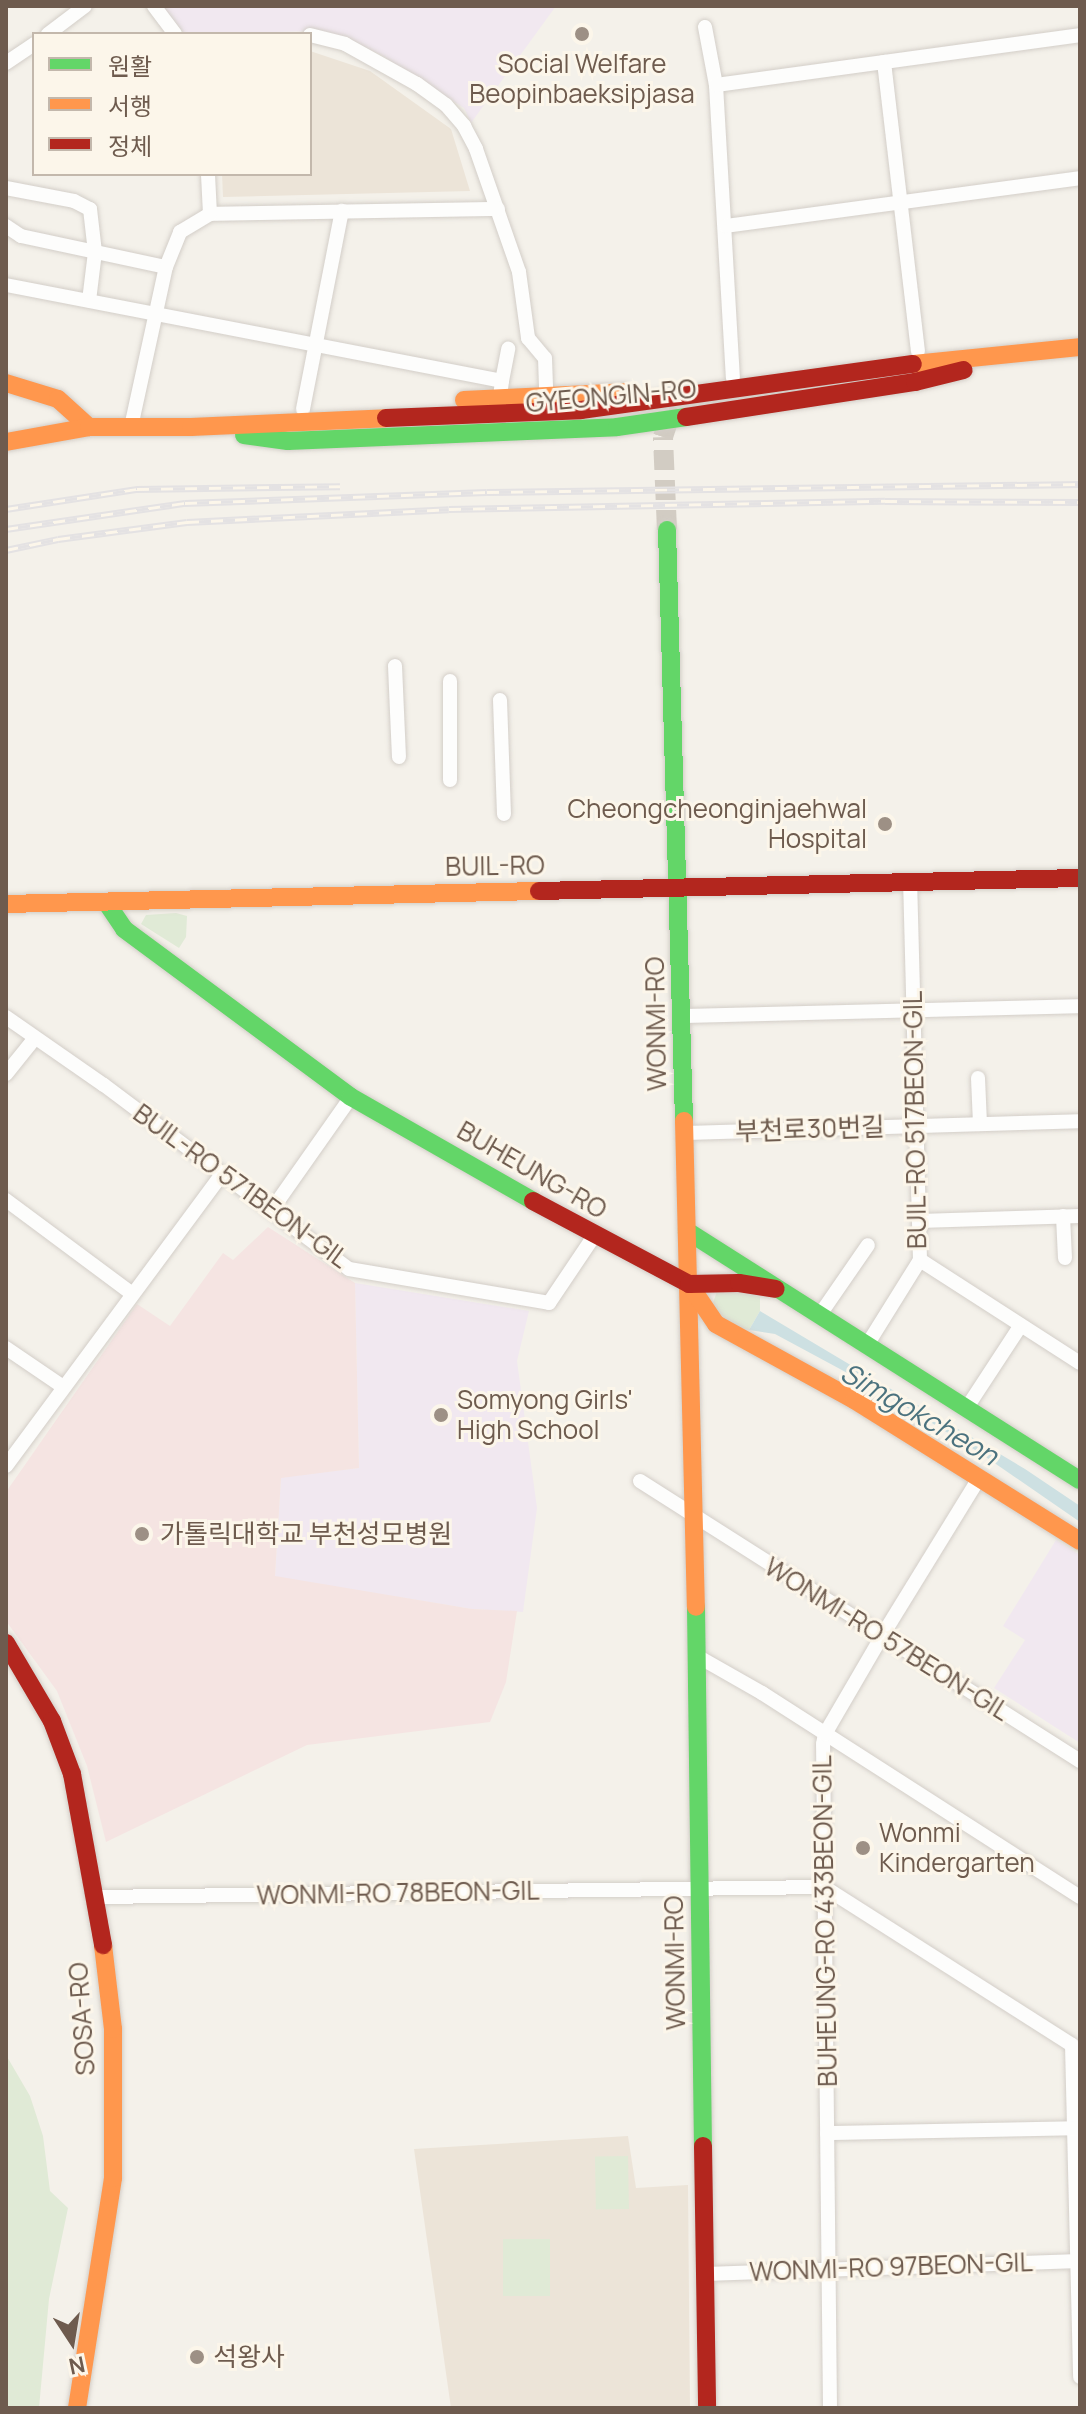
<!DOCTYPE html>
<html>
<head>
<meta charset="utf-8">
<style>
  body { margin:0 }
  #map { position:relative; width:1086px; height:2414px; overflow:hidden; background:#f4f1ea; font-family:Manrope,"Noto Sans KR",sans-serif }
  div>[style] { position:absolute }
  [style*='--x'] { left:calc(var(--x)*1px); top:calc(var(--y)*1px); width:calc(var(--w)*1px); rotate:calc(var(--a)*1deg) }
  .residential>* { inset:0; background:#ece4d8 }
  .education>* { inset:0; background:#f1e8f0 }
  .medical>* { inset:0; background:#f5e4e2 }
  .green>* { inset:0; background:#e0ead6; transform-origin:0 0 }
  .water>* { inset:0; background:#cde0e2 }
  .secondary-tunnel>* { height:20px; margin-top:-10px; transform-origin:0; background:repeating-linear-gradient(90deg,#d2ccc3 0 20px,transparent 0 30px) }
  .roads { filter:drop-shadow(0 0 2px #d3cec8) drop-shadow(0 0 2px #d3cec8) }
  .street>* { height:14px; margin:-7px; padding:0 7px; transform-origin:7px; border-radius:7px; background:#fdfdfc }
  .fast>* { height:18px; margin:-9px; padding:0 9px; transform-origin:9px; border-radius:9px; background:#63d668 }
  .slow>* { height:18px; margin:-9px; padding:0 9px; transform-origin:9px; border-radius:9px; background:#ff974d }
  .jam>* { height:18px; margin:-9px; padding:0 9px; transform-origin:9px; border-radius:9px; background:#b3261e }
  .rail>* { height:7px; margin-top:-3.5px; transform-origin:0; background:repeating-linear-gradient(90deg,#fcf6ea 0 12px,#e4e2e3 0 24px); box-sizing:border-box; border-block:2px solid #e4e2e3 }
  .dots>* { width:22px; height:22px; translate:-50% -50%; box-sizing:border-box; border:4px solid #fcf6ea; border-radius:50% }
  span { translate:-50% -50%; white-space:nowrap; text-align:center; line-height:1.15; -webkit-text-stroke:6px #fcf6ea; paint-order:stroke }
  .poi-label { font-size:26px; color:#6e5b4e }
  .right { translate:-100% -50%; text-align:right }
  .left { translate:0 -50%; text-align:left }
  .street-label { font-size:26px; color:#6e5b4e }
  .water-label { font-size:28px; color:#4b727e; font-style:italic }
  .frame { position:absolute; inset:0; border:8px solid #6e5b4e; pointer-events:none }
  .legend { position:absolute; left:32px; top:32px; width:280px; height:144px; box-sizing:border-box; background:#fcf6ea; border:2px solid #c3b8ac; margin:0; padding:10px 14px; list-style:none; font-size:24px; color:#6e5b4e }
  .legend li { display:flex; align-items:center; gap:16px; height:40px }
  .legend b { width:40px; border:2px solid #c3b8ac }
  .north { position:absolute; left:32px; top:2302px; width:80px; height:80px; -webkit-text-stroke:6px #fcf6ea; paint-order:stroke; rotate:168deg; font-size:22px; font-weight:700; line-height:32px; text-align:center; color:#6e5b4e }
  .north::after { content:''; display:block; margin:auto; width:28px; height:36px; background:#6e5b4e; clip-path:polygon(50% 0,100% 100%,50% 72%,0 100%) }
</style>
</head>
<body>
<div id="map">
  <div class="residential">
    <i style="clip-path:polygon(310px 51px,370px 71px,451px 129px,470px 191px,223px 197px,222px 174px,310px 174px)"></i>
    <i style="clip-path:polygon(628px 2136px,636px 2188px,688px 2185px,690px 2408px,451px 2408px,414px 2149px)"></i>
  </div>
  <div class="education">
    <i style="clip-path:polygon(162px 6px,556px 6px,471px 123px,464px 108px,380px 54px,318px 31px,185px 34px)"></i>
    <i style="clip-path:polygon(355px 1283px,529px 1311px,517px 1361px,537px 1508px,523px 1612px,472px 1609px,275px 1577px,281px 1477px,359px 1468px)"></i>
    <i style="clip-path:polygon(1056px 1540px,1080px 1555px,1080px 1743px,994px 1688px,1025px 1640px,1003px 1626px)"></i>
  </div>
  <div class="medical">
    <i style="clip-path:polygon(268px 1227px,355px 1283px,359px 1468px,281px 1478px,275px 1576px,472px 1609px,517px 1611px,506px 1682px,490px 1722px,307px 1745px,106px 1842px,87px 1766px,57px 1691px,6px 1621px,6px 1492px,137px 1304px,170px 1326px,223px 1253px,233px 1260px)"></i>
  </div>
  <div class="green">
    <i style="clip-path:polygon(176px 913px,187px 916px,186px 937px,179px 948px,141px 924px,146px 915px)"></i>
    <i style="clip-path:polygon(737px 1288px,760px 1297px,760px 1311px,749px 1330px,730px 1326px,712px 1306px,717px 1291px)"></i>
    <i style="clip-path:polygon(6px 2055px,30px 2096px,43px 2136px,50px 2191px,68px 2208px,49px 2299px,39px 2408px,6px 2408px)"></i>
    <i style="left:628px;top:2156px;width:53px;height:33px;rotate:89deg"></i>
    <i style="left:503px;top:2239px;width:47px;height:57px"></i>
  </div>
  <div class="water">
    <i style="clip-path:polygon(760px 1311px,1025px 1469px,1080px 1506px,1080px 1522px,980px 1453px,879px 1390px,775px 1334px,749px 1330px)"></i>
  </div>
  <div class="secondary-tunnel">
    <i style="--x:667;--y:530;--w:93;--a:-92.5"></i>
    <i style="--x:663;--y:437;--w:26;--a:-72"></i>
    <i style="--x:671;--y:412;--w:7;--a:-34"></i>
  </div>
  <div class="roads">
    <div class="street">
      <i style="--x:154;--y:6;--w:35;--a:53"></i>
      <i style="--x:705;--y:27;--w:59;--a:79.3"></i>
      <i style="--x:716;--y:85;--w:293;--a:86.7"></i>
      <i style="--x:48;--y:34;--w:46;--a:-37.1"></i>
      <i style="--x:310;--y:35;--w:36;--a:14"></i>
      <i style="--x:345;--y:44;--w:82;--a:29.1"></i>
      <i style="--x:417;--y:84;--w:36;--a:36"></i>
      <i style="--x:446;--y:105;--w:28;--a:49"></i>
      <i style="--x:464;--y:126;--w:26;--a:62"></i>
      <i style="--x:476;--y:149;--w:130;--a:70.7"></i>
      <i style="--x:519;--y:272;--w:67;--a:82.2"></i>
      <i style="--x:528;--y:338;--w:26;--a:50"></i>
      <i style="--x:545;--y:358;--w:38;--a:88"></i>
      <i style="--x:884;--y:62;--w:291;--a:83.3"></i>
      <i style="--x:6;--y:63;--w:34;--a:-34"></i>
      <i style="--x:716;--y:85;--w:367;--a:-7.8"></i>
      <i style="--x:6;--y:188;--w:69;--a:10.8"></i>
      <i style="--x:74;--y:201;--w:18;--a:27"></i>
      <i style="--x:90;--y:209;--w:43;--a:83.4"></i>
      <i style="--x:95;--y:252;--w:49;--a:97"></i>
      <i style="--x:210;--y:214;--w:288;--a:-1"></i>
      <i style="--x:6;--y:226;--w:18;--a:34"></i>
      <i style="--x:21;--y:236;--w:148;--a:12.1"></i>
      <i style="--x:726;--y:226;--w:357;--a:-7.7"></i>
      <i style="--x:6;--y:285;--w:505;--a:10.95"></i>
      <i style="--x:502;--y:381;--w:17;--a:97"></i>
      <i style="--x:502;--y:381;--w:33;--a:-79"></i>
      <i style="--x:303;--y:409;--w:202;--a:-78.9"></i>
      <i style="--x:131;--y:427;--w:164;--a:-77.7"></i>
      <i style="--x:166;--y:267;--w:38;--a:-68"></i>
      <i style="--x:180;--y:232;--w:35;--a:-31"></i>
      <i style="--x:210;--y:214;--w:40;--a:-92.9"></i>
      <i style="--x:395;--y:666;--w:91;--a:87.5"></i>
      <i style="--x:450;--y:681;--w:99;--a:90"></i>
      <i style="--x:500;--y:700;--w:114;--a:88"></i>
      <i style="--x:682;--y:1016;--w:398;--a:-1.4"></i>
      <i style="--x:6;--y:1017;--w:119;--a:34.8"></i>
      <i style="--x:104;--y:1085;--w:306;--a:36.9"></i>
      <i style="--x:349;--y:1269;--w:203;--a:9.6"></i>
      <i style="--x:549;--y:1303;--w:81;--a:-56.1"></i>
      <i style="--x:6;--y:1074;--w:46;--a:-51.1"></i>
      <i style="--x:978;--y:1078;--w:46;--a:87.5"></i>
      <i style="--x:685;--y:1133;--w:395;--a:-1.7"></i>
      <i style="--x:6;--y:1200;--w:156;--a:36.6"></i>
      <i style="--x:273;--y:1208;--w:136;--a:-54.9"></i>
      <i style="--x:1063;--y:1216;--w:42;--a:87.3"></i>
      <i style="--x:919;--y:1221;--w:161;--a:-1.8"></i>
      <i style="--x:920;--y:1260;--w:190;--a:32.8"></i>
      <i style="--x:819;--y:1316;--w:86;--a:-55.4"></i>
      <i style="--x:867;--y:1345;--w:100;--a:-58.1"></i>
      <i style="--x:920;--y:1260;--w:379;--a:-91.5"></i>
      <i style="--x:6;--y:1348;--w:68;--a:34.2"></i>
      <i style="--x:966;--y:1409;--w:100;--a:-56.8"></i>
      <i style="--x:6;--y:1466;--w:362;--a:-53.5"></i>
      <i style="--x:640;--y:1481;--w:522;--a:32.47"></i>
      <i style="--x:697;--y:1656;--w:75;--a:29.6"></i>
      <i style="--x:762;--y:1693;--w:378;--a:32.7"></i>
      <i style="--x:97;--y:1897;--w:727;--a:-0.79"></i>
      <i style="--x:824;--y:1887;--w:294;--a:32.5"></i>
      <i style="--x:1072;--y:2045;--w:332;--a:88.6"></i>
      <i style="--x:827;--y:2133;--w:253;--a:-1.1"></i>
      <i style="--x:705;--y:2274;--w:375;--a:-2"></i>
      <i style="--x:830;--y:2408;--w:664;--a:-90.6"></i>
      <i style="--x:823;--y:1744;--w:10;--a:-79"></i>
      <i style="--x:825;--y:1734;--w:113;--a:-59.8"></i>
      <i style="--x:882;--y:1636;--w:187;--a:-58.4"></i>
    </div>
    <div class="fast">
      <i style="--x:244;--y:435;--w:44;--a:7.8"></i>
      <i style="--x:288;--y:441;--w:329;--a:-2.4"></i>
      <i style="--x:617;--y:427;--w:70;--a:-8.2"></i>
      <i style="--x:667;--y:530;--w:591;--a:88.35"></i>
      <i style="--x:106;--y:902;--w:32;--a:56"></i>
      <i style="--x:124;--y:929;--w:282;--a:36.5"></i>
      <i style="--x:351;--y:1097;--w:210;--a:29.7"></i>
      <i style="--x:687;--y:1231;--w:465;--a:32.4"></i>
      <i style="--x:696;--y:1607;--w:539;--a:89.26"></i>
    </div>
    <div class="slow">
      <i style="--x:913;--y:364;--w:168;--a:-5.8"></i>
      <i style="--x:6;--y:383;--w:54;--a:17.1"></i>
      <i style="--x:58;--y:399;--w:42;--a:42.1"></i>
      <i style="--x:464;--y:400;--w:161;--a:-2.8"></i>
      <i style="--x:6;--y:442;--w:84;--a:-10.2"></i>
      <i style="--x:89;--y:427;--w:102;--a:0"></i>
      <i style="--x:191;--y:427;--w:195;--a:-2.6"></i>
      <i style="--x:6;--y:904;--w:533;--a:-1.4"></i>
      <i style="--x:684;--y:1121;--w:486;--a:88.6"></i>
      <i style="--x:689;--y:1284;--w:48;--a:56"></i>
      <i style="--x:716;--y:1324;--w:158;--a:28.8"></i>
      <i style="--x:854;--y:1400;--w:266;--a:32"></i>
      <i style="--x:77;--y:2408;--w:233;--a:-81.1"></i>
      <i style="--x:113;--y:2178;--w:149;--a:-90"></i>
      <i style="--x:113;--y:2029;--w:85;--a:-96.8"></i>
    </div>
    <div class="jam">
      <i style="--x:686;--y:417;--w:232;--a:-8.7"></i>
      <i style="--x:915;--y:382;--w:50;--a:-13.8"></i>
      <i style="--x:386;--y:418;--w:195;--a:-2.3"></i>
      <i style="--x:581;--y:410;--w:335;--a:-7.9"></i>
      <i style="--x:539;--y:891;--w:541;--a:-1.38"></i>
      <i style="--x:533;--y:1201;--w:177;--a:28"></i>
      <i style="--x:689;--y:1284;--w:50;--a:-1.1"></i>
      <i style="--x:739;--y:1283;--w:37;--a:9"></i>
      <i style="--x:6;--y:1643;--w:91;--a:59.5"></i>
      <i style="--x:52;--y:1721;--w:57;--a:69.3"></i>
      <i style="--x:72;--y:1774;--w:174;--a:79.7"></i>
      <i style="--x:703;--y:2146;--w:262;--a:89.1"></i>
    </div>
  </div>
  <div class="rail">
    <i style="--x:6;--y:509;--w:133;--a:-8.7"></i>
    <i style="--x:137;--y:489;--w:203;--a:-0.8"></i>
    <i style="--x:6;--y:529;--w:181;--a:-8.3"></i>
    <i style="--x:185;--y:503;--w:302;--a:-2.1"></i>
    <i style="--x:487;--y:492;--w:593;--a:-0.77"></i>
    <i style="--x:6;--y:550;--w:53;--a:-11.9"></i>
    <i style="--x:58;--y:539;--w:130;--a:-7.5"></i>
    <i style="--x:187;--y:522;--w:262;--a:-2.8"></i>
    <i style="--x:449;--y:509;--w:436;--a:-1.1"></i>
    <i style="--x:885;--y:501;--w:195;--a:0.3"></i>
  </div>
  <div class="dots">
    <i style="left:582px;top:34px;background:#9d9085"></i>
    <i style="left:885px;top:824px;background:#9d9085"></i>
    <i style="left:441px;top:1415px;background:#9d9085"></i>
    <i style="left:142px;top:1534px;background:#9d9085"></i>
    <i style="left:863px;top:1848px;background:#9d9085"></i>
    <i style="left:197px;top:2357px;background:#9d9085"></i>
  </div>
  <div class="poi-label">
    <span style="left:582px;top:79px">Social Welfare<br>Beopinbaeksipjasa</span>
    <span class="right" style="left:867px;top:824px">Cheongcheonginjaehwal<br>Hospital</span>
    <span class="left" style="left:457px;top:1415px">Somyong Girls'<br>High School</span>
    <span class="left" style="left:160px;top:1534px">가톨릭대학교 부천성모병원</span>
    <span class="left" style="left:879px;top:1848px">Wonmi<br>Kindergarten</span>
    <span class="left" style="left:213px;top:2357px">석왕사</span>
  </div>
  <div class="street-label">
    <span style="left:611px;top:396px;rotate:-5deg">GYEONGIN-RO</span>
    <span style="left:495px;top:866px;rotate:-1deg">BUIL-RO</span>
    <span style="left:656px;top:1024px;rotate:-91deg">WONMI-RO</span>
    <span style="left:915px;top:1120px;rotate:-91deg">BUIL-RO 517BEON-GIL</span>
    <span style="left:810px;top:1129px;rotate:-2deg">부천로30번길</span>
    <span style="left:532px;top:1170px;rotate:30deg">BUHEUNG-RO</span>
    <span style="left:241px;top:1186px;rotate:36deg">BUIL-RO 571BEON-GIL</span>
    <span style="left:887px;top:1639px;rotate:32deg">WONMI-RO 57BEON-GIL</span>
    <span style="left:398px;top:1893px;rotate:-1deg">WONMI-RO 78BEON-GIL</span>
    <span style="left:825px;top:1921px;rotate:-91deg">BUHEUNG-RO 433BEON-GIL</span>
    <span style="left:675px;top:1963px;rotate:-91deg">WONMI-RO</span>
    <span style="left:82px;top:2019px;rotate:-94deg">SOSA-RO</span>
    <span style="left:891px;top:2267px;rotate:-2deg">WONMI-RO 97BEON-GIL</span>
  </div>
  <div class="water-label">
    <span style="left:920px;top:1413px;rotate:30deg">Simgokcheon</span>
  </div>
  <div class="frame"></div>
  <ul class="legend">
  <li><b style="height:10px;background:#63d668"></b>원활</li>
  <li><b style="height:10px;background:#ff974d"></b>서행</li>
  <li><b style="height:10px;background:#b3261e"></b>정체</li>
  </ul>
  <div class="north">N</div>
</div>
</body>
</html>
